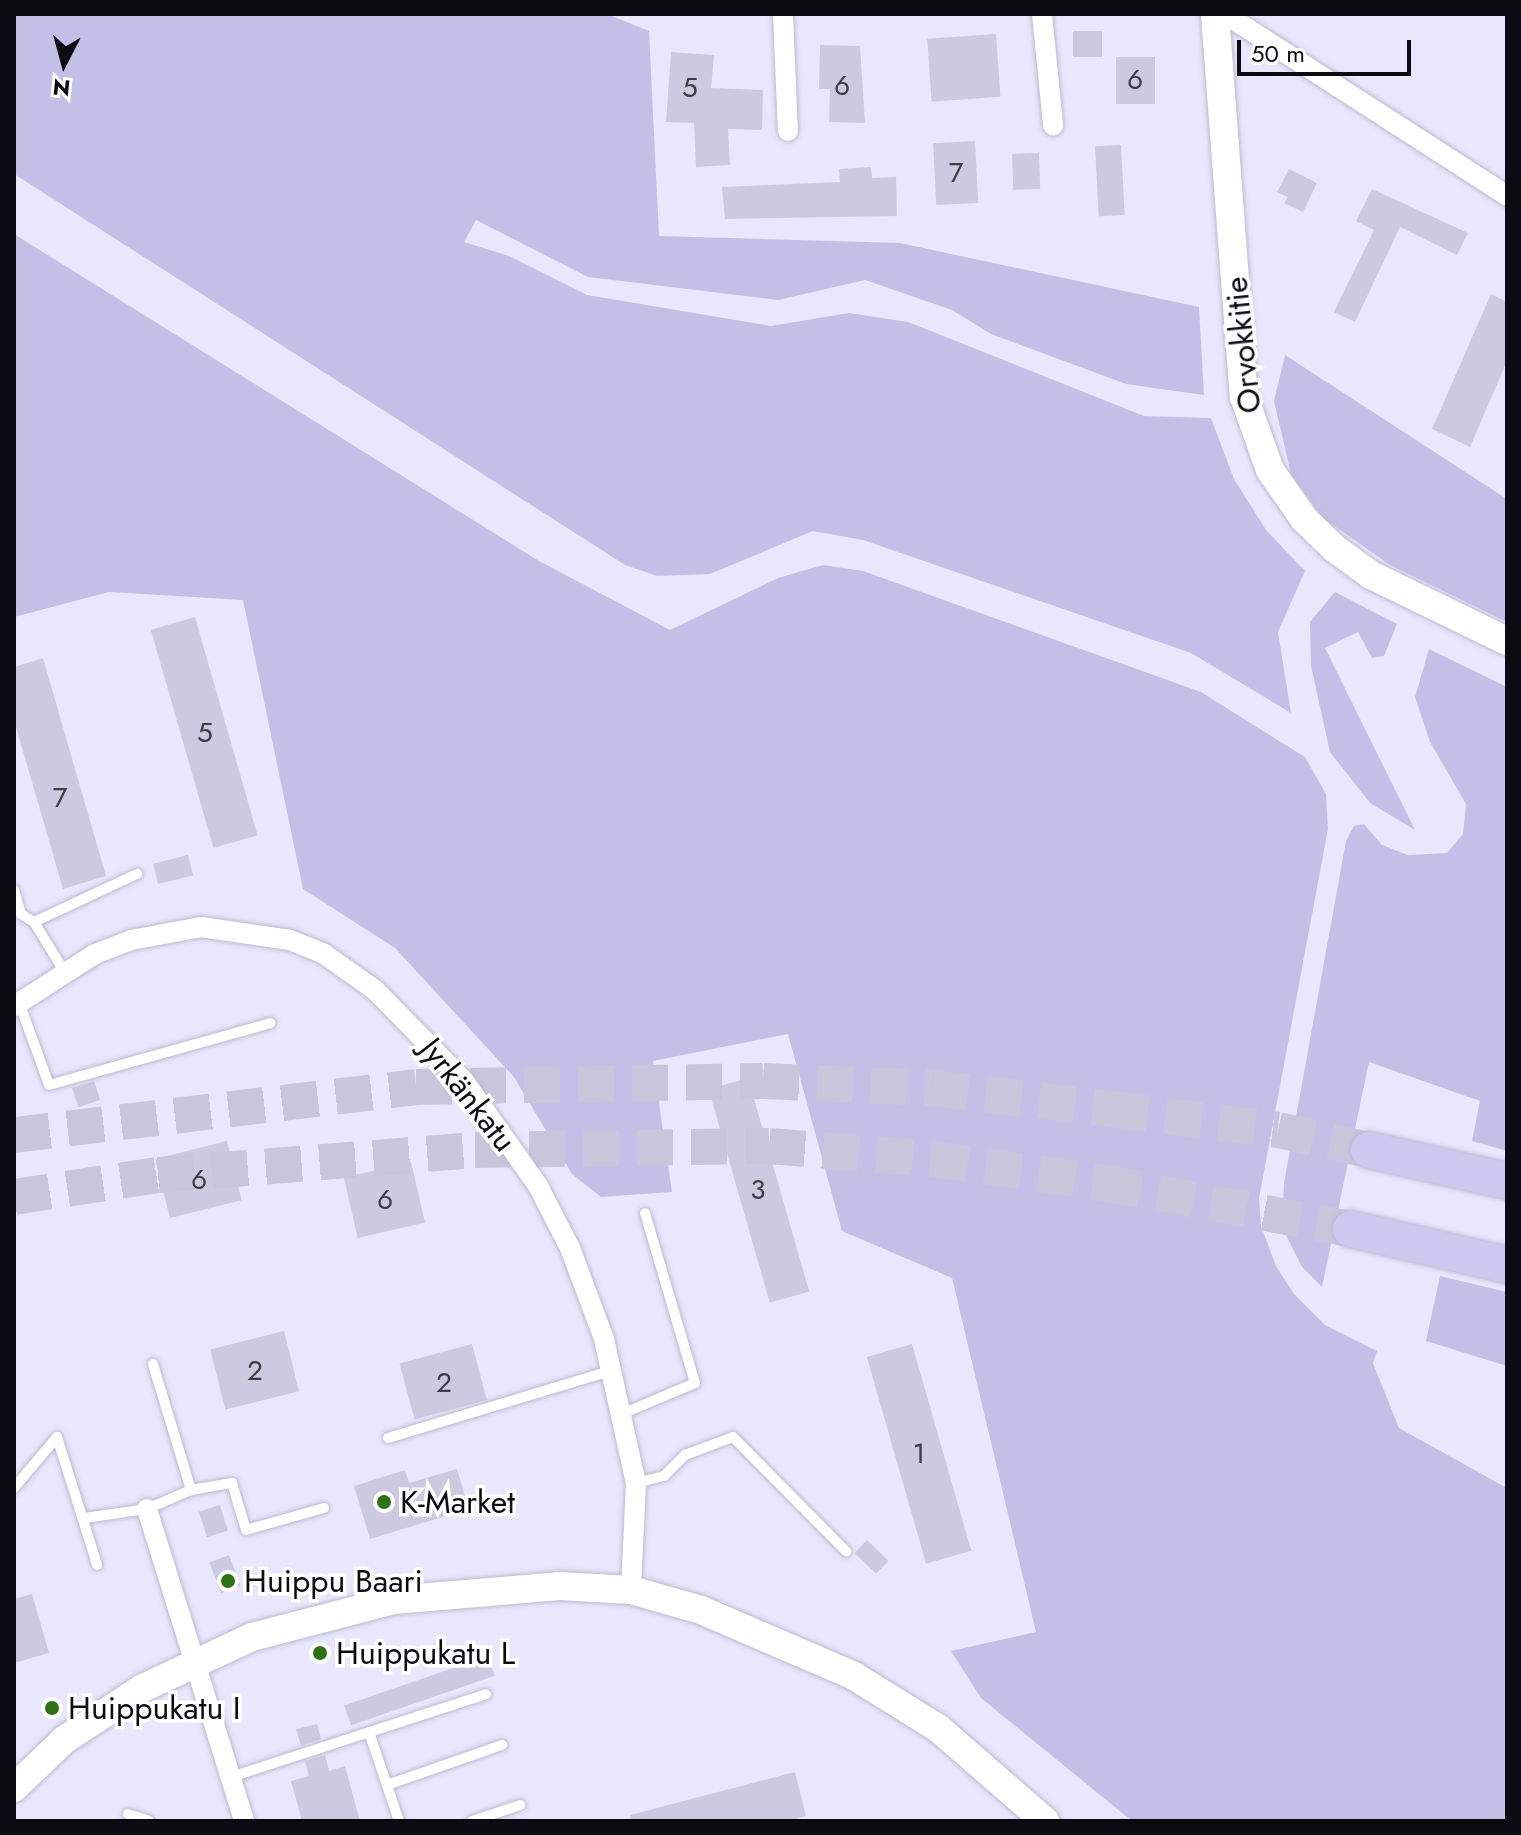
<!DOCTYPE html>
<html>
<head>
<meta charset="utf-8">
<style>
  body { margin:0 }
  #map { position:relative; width:1521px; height:1835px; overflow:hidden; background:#e9e7fe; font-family:Jost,sans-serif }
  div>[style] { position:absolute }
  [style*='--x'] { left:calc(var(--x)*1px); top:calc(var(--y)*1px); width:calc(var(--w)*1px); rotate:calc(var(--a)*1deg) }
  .green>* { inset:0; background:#c3c0e7 }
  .building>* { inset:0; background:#cccae1; transform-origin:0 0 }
  .highway-tunnel>* { height:36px; margin-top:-18px; transform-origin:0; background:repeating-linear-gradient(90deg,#c8c6db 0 36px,transparent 0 54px) }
  .roads { filter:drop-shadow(0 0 2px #bcbad0) drop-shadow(0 0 2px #bcbad0) }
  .lane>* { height:10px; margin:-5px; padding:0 5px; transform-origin:5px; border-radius:5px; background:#fff }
  .street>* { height:20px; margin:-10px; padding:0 10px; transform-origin:10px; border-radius:10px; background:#fff }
  .secondary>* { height:28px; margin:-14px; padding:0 14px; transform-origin:14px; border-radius:14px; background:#fff }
  .highway>* { height:36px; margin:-18px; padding:0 18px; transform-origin:18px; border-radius:18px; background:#ccc8f0 }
  .dots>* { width:22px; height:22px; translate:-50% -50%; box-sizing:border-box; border:4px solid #fff; border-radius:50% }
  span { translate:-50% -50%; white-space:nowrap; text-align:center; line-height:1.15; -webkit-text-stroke:7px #fff; paint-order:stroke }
  .number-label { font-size:28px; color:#3c3b46 }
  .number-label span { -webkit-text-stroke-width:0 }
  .street-label { font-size:32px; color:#0c0b12 }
  .poi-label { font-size:32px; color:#0c0b12 }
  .left { translate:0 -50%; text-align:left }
  .frame { position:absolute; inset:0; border:16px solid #0c0b12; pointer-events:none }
  .north { position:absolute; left:24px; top:24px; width:80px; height:80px; -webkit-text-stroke:6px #fff; paint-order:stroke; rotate:186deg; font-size:22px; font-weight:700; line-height:32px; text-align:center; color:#0c0b12 }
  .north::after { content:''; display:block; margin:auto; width:28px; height:36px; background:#0c0b12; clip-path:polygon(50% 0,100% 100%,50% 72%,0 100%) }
  .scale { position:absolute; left:1237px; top:40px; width:174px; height:36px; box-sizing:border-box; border:4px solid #0c0b12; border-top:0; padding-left:10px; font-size:24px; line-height:28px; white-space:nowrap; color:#0c0b12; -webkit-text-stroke:6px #fff; paint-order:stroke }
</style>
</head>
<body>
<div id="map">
  <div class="green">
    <i style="clip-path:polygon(14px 14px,607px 14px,649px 31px,659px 236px,900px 243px,1199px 307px,1204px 395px,1126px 384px,991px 334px,952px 310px,865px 280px,778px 300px,588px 277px,476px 220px,464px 242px,509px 256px,587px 295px,771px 326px,849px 313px,908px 322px,1144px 416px,1211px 418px,1234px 479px,1266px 530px,1305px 571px,1278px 632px,1291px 713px,1191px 653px,863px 540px,813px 531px,710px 574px,657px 576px,625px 565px,14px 174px)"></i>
    <i style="clip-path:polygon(14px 234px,539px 561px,670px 630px,778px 578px,823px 565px,863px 571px,1201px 692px,1305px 757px,1326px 794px,1328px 829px,1259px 1198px,1261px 1226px,1276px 1266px,1294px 1294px,1325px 1325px,1377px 1351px,1373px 1363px,1399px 1428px,1507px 1488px,1507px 1821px,1132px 1821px,981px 1698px,951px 1651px,1036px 1632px,952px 1278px,842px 1231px,788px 1034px,653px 1061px,672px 1192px,601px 1197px,572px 1174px,514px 1077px,395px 948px,303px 889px,243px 600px,109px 592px,14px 617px)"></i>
    <i style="clip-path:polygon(1285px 355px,1507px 499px,1507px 622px,1390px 565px,1323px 518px,1291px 474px,1274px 401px)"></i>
    <i style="clip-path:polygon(1335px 592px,1397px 624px,1384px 656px,1372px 658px,1358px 632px,1325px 648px,1415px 830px,1370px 803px,1330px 752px,1311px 666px,1310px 622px)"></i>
    <i style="clip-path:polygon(1429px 649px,1507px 687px,1507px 1151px,1472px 1141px,1480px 1101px,1369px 1062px,1322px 1287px,1302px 1267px,1282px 1227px,1284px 1183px,1346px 841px,1354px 826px,1364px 824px,1382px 845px,1408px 855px,1447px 853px,1463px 834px,1466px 804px,1430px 742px,1415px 697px)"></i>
    <i style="clip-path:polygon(1440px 1276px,1507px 1292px,1507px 1366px,1426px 1341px)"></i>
  </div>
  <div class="building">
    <i style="left:1073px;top:31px;width:29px;height:26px"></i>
    <i style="left:996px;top:34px;width:63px;height:69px;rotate:86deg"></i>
    <i style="clip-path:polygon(820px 45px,860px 46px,865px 123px,829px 122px,830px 89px,819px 89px)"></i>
    <i style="clip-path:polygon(671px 52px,714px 55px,711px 88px,763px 90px,762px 130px,728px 129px,730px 165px,696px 167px,694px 123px,666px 122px)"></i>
    <i style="left:1116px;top:57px;width:39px;height:47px"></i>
    <i style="left:975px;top:141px;width:62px;height:42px;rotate:87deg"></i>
    <i style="left:1121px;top:145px;width:70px;height:26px;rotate:87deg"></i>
    <i style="left:1039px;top:153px;width:36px;height:27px;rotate:88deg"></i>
    <i style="clip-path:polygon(871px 167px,872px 178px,896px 177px,897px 216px,725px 219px,722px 187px,840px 182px,839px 169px)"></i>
    <i style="clip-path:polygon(1289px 169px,1317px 183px,1303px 212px,1284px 203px,1288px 197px,1277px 192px)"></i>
    <i style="clip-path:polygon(1372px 189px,1468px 233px,1457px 255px,1400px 227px,1355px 322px,1334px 312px,1374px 230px,1356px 221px)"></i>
    <i style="clip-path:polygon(1491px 294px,1507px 302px,1507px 361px,1470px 447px,1432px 429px)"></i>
    <i style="left:195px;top:617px;width:227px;height:46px;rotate:74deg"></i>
    <i style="clip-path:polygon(43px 658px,106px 876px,63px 889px,14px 720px,14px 667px)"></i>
    <i style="left:188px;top:855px;width:21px;height:36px;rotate:76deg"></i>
    <i style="left:748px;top:1078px;width:222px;height:41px;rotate:74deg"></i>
    <i style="left:94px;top:1081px;width:20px;height:23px;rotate:72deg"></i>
    <i style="left:227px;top:1141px;width:61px;height:74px;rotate:76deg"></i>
    <i style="left:411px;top:1162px;width:62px;height:69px;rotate:77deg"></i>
    <i style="left:284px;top:1331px;width:62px;height:76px;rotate:76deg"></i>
    <i style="left:472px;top:1344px;width:58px;height:75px;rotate:75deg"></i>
    <i style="left:912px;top:1344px;width:215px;height:47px;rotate:74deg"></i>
    <i style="clip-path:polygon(457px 1469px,469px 1509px,370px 1539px,354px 1486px,405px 1470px,409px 1483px)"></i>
    <i style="left:220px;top:1505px;width:27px;height:22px;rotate:73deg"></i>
    <i style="left:867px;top:1540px;width:30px;height:18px;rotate:44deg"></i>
    <i style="left:229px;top:1555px;width:33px;height:21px;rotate:69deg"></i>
    <i style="clip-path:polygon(32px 1594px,49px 1653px,14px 1663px,14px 1599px)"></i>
    <i style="left:488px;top:1656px;width:21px;height:152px;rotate:71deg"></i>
    <i style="clip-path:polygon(317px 1724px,321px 1739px,301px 1746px,296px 1729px)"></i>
    <i style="clip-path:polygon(325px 1755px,329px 1771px,345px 1766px,360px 1821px,302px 1821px,291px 1781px,309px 1776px,305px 1761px)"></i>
    <i style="clip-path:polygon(795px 1772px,806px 1816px,788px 1821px,631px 1821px,630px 1815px)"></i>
  </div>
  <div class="highway-tunnel">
    <i style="--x:14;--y:1135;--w:405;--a:-6.8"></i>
    <i style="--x:416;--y:1087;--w:347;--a:-1"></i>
    <i style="--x:763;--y:1081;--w:169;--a:2.4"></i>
    <i style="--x:932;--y:1088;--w:181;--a:6.7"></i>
    <i style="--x:1112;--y:1109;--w:167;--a:7.2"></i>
    <i style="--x:1278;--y:1130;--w:93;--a:12.4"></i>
    <i style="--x:14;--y:1197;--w:146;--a:-8.7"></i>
    <i style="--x:158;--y:1175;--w:318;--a:-4.5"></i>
    <i style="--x:475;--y:1150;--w:294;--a:-0.8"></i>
    <i style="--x:769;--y:1146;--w:164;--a:4.6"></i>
    <i style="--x:932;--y:1159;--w:175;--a:7.9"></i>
    <i style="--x:1105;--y:1183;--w:250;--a:10.6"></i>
  </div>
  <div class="roads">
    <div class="lane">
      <i style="--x:14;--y:890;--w:25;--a:74"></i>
      <i style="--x:21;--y:914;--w:15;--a:32"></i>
      <i style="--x:34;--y:922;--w:57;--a:58.5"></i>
      <i style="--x:34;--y:922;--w:114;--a:-25"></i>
      <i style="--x:19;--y:1002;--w:88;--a:70.1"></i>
      <i style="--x:49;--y:1085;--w:230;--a:-15.6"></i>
      <i style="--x:153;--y:1364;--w:132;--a:73.2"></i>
      <i style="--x:624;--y:1413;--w:77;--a:-22.9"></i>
      <i style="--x:695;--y:1383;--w:177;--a:-106.4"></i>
      <i style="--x:388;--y:1438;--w:235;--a:-16.8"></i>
      <i style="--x:636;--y:1483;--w:29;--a:-14"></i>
      <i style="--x:664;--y:1476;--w:30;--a:-45"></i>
      <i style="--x:685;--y:1455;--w:51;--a:-20.6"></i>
      <i style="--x:733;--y:1437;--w:161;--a:45.3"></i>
      <i style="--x:14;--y:1488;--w:67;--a:-49.9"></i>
      <i style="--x:57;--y:1437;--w:134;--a:72.6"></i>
      <i style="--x:85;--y:1518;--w:63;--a:-8.3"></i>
      <i style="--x:147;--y:1509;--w:48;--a:-23.4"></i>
      <i style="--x:191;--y:1490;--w:42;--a:-9.7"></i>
      <i style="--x:232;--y:1483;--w:49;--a:73.4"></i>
      <i style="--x:246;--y:1530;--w:81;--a:-15.8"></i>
      <i style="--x:369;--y:1732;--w:94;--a:71.4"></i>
      <i style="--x:231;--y:1777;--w:268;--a:-18"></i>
      <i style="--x:387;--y:1785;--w:122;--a:-19.2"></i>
      <i style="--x:128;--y:1814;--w:22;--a:18"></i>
      <i style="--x:472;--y:1821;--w:51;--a:-18.4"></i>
    </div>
    <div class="street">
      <i style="--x:783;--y:14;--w:117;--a:87.6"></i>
      <i style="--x:1042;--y:14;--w:112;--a:84.3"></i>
      <i style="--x:1225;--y:14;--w:336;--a:32.8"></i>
      <i style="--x:14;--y:1006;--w:96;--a:-32.7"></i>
      <i style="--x:95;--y:954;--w:39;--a:-21"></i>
      <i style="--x:131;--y:940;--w:71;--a:-10.5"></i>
      <i style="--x:201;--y:927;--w:90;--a:8.3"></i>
      <i style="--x:290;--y:940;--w:37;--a:22"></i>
      <i style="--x:324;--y:954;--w:62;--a:35.2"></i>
      <i style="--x:375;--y:990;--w:127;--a:45.6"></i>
      <i style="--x:464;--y:1081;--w:128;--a:54.8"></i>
      <i style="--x:538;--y:1186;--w:70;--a:62.7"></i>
      <i style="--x:570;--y:1248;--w:97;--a:69.5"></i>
      <i style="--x:604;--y:1339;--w:148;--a:77.5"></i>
      <i style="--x:636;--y:1483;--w:107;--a:92.7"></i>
      <i style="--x:147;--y:1509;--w:327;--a:72.7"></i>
    </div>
    <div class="secondary">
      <i style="--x:1215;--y:14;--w:384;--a:85.7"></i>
      <i style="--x:1244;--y:397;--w:77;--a:70.4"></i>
      <i style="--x:1270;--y:470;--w:60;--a:55.2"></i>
      <i style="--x:1304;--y:519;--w:42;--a:44"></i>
      <i style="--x:1334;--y:548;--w:46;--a:36.1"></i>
      <i style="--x:1371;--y:575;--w:151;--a:25.9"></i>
      <i style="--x:14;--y:1788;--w:69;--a:-43.8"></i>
      <i style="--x:64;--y:1740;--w:95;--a:-33.4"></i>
      <i style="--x:143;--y:1688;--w:120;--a:-25.1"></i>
      <i style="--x:252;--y:1637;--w:147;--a:-14.6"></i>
      <i style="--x:394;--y:1600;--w:166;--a:-4.8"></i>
      <i style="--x:559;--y:1586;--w:72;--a:3.2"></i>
      <i style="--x:631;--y:1590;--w:73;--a:15.9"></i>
      <i style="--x:701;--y:1610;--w:167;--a:23.3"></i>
      <i style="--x:854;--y:1676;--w:99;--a:31.8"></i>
      <i style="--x:938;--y:1728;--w:142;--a:41"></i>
    </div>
    <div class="highway">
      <i style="--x:1369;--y:1150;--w:141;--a:12.7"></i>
      <i style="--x:1351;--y:1229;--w:160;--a:13"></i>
    </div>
  </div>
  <div class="dots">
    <i style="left:384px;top:1502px;background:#2c7213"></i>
    <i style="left:228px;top:1581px;background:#2c7213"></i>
    <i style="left:320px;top:1653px;background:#2c7213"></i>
    <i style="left:52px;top:1708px;background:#2c7213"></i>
  </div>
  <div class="number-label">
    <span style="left:1135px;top:80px">6</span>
    <span style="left:842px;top:86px">6</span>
    <span style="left:690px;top:88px">5</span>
    <span style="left:956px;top:173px">7</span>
    <span style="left:205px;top:733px">5</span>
    <span style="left:60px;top:798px">7</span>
    <span style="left:199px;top:1180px">6</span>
    <span style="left:758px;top:1190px">3</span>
    <span style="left:385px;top:1200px">6</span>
    <span style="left:255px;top:1371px">2</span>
    <span style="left:444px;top:1383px">2</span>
    <span style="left:919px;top:1454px">1</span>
  </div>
  <div class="street-label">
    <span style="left:1243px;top:345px;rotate:-96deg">Orvokkitie</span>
    <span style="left:468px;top:1095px;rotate:52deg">Jyrkänkatu</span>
  </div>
  <div class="poi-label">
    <span class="left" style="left:400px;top:1502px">K-Market</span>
    <span class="left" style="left:244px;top:1581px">Huippu Baari</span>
    <span class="left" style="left:336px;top:1653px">Huippukatu L</span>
    <span class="left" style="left:68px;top:1708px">Huippukatu I</span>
  </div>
  <div class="frame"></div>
  <div class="north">N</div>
  <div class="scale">50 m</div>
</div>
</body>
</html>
